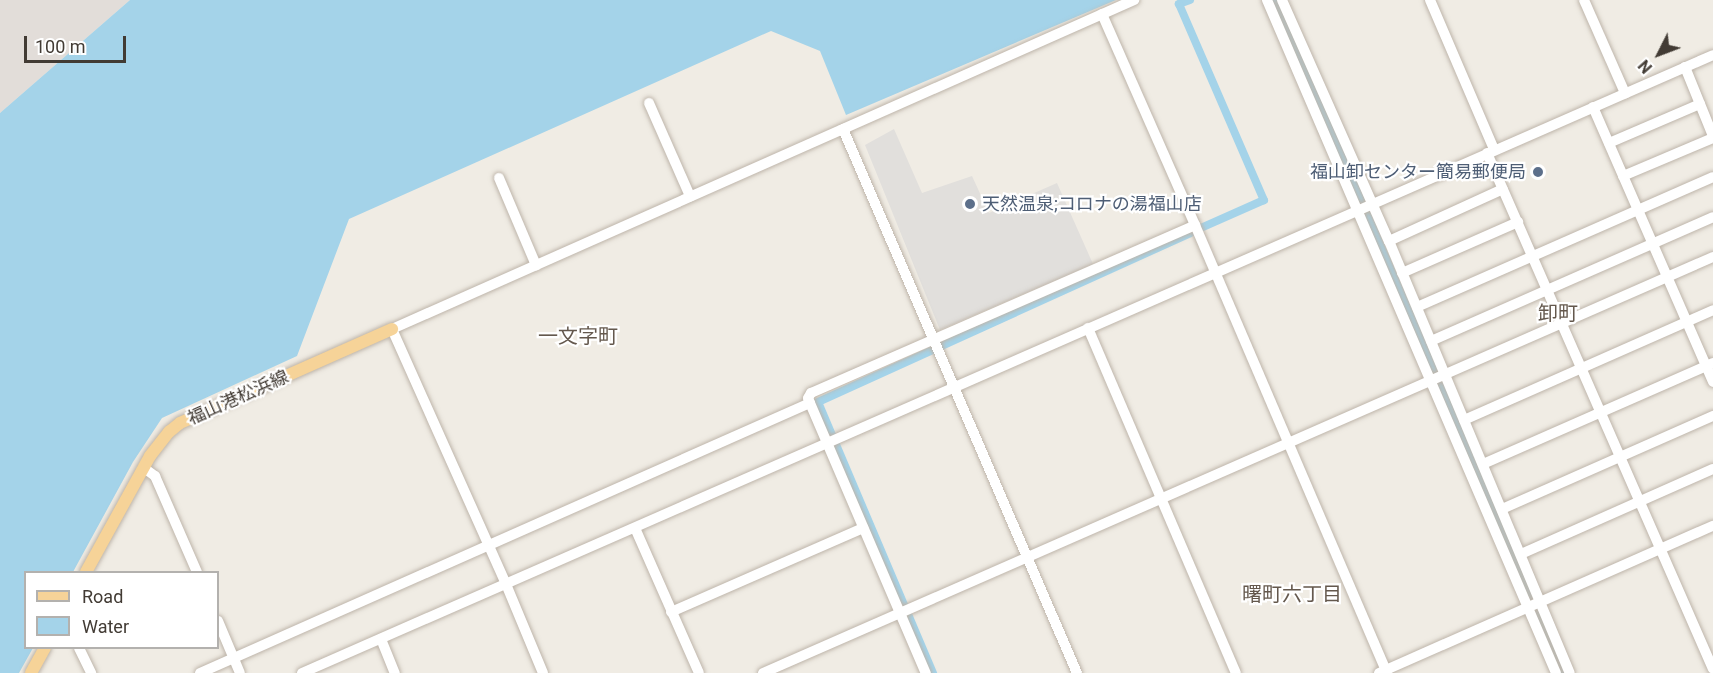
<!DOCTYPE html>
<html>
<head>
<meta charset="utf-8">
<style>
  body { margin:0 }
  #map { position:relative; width:1713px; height:673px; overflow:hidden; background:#f0ece4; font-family:Roboto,"Noto Sans JP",sans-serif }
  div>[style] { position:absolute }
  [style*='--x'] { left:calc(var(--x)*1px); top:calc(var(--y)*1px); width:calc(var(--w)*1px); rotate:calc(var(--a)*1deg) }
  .industrial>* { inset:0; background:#e2ddd9 }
  .parking>* { inset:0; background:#e1dfdc }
  .water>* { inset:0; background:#a4d3e9 }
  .canal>* { height:8px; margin:-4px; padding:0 4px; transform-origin:4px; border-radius:4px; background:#a4d3e9 }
  .roads { filter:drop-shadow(0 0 2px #beb5aa) drop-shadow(0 0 2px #beb5aa) }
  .minor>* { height:10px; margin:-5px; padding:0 5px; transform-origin:5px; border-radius:5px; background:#fff }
  .major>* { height:12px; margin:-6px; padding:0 6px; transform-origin:6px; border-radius:6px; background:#f6d398 }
  .dots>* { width:16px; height:16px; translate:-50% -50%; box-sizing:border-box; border:3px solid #fff; border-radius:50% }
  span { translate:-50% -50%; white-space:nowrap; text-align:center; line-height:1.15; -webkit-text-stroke:4.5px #fff; paint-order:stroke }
  .service-label { font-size:18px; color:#4e5e75 }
  .right { translate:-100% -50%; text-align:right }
  .left { translate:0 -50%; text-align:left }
  .street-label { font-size:18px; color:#423b34 }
  .neighbourhood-label { font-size:20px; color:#64584d }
  .legend { position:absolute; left:24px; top:571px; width:195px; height:78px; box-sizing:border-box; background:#fff; border:2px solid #b3b1ae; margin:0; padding:8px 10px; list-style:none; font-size:18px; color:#423b34 }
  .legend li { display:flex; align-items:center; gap:12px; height:30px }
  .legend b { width:30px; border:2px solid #b3b1ae }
  .north { position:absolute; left:1629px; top:24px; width:60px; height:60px; -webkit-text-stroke:4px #fff; paint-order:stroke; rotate:228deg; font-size:16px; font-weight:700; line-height:24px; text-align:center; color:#423b34 }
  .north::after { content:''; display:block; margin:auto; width:21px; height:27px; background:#423b34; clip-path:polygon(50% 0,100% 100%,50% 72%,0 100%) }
  .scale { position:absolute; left:24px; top:36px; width:102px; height:27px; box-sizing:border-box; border:3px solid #423b34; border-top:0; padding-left:8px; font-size:18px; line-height:21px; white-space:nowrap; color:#423b34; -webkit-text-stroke:4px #fff; paint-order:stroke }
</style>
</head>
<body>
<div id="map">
  <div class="industrial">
    <i style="clip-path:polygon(0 0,130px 0,0 113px)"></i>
  </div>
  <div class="parking">
    <i style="clip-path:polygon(894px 129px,922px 193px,972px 176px,989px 213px,1057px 183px,1093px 264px,940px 330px,865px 145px)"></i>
  </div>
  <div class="water">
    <i style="clip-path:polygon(130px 0,1116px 0,846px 115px,820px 51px,771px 31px,349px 219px,297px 356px,162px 418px,133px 462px,73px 572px,26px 572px,26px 648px,33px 648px,19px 673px,0 673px,0 113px)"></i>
  </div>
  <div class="canal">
    <i style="--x:1190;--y:0;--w:12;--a:160"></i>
    <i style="--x:1179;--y:4;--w:214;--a:66.6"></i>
    <i style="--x:1264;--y:200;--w:67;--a:156.1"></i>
    <i style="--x:1275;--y:0;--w:732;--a:66.76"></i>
    <i style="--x:933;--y:673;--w:294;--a:-113"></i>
    <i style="--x:818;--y:402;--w:409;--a:-24.4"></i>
  </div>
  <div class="roads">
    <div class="minor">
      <i style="--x:1267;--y:0;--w:732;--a:66.76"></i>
      <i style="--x:1282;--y:0;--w:264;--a:66.1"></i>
      <i style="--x:1389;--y:241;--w:468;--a:67.3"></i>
      <i style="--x:1430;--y:0;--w:162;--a:66.8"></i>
      <i style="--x:1584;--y:0;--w:102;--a:66.2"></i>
      <i style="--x:1102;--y:14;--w:231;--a:66.2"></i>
      <i style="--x:1195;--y:225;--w:487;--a:66.8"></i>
      <i style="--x:1685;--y:67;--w:74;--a:67.9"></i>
      <i style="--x:649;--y:103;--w:102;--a:66.2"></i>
      <i style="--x:1593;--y:107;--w:300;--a:66.4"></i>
      <i style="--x:843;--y:129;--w:592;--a:66.73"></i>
      <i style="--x:1609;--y:143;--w:99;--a:-23.2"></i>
      <i style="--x:1487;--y:153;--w:563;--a:66.35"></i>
      <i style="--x:1623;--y:176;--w:98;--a:-22.9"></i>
      <i style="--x:499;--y:178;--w:95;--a:67"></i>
      <i style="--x:1389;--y:241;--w:125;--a:-24.5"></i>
      <i style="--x:1402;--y:273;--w:127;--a:-23.7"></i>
      <i style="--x:1417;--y:307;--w:323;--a:-23.7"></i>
      <i style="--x:1088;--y:328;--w:375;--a:66.8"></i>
      <i style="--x:1431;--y:341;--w:308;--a:-23.7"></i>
      <i style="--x:810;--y:403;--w:5;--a:-112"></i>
      <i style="--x:808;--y:398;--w:6;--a:-59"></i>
      <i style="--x:811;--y:393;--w:419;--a:-23.6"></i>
      <i style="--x:1464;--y:420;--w:272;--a:-23.8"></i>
      <i style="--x:1483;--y:464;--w:251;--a:-23.7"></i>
      <i style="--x:144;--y:468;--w:14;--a:36"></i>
      <i style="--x:155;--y:476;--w:105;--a:66.4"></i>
      <i style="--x:1502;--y:509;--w:231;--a:-23.8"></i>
      <i style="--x:635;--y:528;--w:158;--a:66.2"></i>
      <i style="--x:1521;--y:554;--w:210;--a:-23.9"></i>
      <i style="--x:671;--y:612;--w:210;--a:-23.6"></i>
      <i style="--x:218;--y:621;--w:56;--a:67.1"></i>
      <i style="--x:381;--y:639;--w:37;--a:68"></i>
      <i style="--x:79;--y:648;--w:28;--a:64"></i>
      <i style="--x:200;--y:673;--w:667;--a:-23.88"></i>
      <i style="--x:810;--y:403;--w:294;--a:66.8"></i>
      <i style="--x:302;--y:673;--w:1540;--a:-23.65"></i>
      <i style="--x:543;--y:673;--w:96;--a:-112.6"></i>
      <i style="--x:506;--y:584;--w:279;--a:-114.1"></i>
      <i style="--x:392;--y:329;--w:812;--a:-23.91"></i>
      <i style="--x:763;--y:673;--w:1037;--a:-23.65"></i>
      <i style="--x:1379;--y:673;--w:365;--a:-23.8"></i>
    </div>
    <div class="major">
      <i style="--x:86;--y:572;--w:132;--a:-61.1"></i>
      <i style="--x:150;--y:456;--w:31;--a:-52"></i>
      <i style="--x:169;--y:432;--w:14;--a:-39"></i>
      <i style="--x:180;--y:423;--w:232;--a:-23.9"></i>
      <i style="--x:31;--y:673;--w:29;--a:-61"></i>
    </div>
  </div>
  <div class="dots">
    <i style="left:1538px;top:172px;background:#5c6f8a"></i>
    <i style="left:970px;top:204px;background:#5c6f8a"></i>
  </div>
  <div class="service-label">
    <span class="right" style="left:1526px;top:172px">福山卸センター簡易郵便局</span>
    <span class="left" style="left:982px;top:204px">天然温泉;コロナの湯福山店</span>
  </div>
  <div class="street-label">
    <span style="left:238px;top:398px;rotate:-24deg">福山港松浜線</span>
  </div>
  <div class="neighbourhood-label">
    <span style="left:1558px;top:313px">卸町</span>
    <span style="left:578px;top:336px">一文字町</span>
    <span style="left:1292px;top:594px">曙町六丁目</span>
  </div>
  <ul class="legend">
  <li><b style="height:8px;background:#f6d398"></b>Road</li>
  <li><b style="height:16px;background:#a4d3e9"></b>Water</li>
  </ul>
  <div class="north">N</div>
  <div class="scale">100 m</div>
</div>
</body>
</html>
